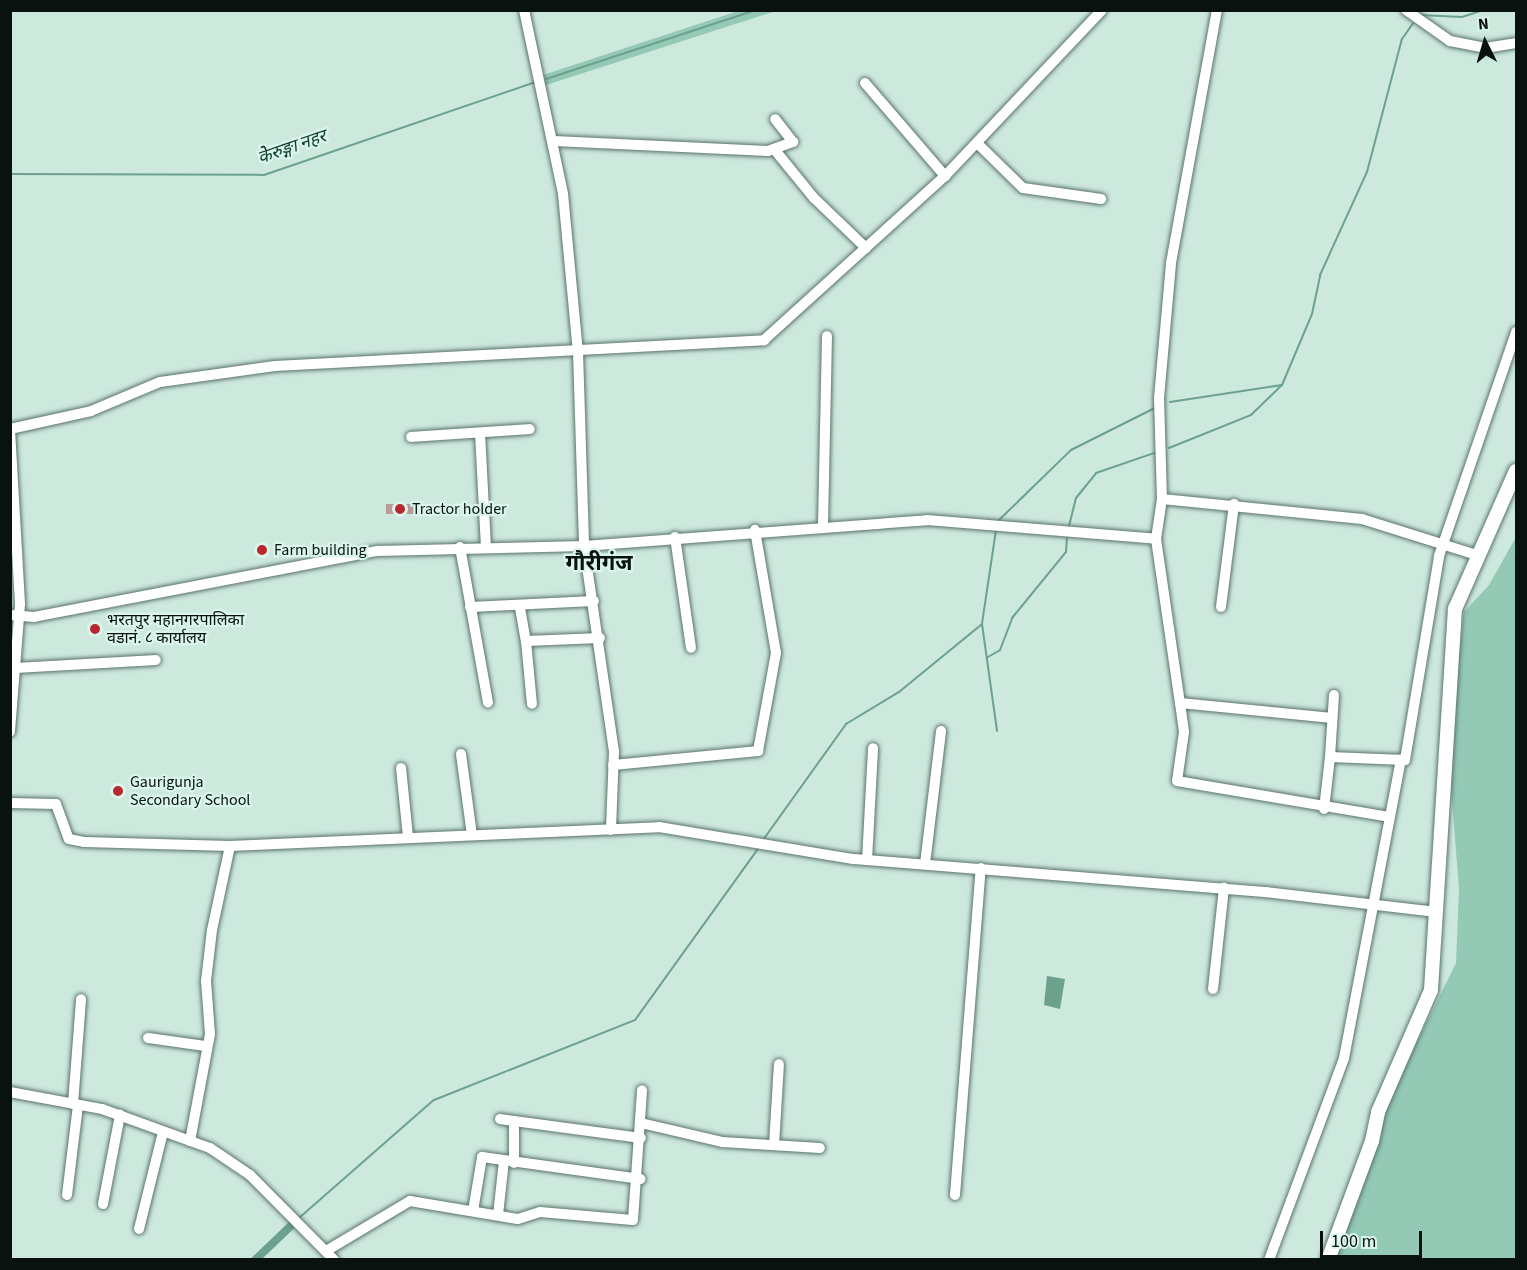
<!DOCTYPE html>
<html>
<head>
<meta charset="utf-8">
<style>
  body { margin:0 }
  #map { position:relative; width:1527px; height:1270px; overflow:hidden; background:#cde8dd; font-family:"Source Sans 3","Noto Sans Devanagari",sans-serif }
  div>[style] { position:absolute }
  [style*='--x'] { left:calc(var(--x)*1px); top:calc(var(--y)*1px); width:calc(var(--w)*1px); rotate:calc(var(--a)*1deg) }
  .green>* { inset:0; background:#93c9b5 }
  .water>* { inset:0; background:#6ca18e }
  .stream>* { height:2px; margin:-1px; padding:0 1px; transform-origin:1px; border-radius:1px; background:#6ca18e }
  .canal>* { height:8px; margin:-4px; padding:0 4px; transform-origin:4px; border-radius:4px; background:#6ca18e }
  .building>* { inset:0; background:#b69b98; transform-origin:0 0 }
  .roads { filter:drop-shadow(0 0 2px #5b746a) drop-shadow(0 0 2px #5b746a) }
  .minor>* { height:10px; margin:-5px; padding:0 5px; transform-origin:5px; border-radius:5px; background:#fff }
  .major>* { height:14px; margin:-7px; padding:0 7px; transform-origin:7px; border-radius:7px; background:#fff }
  .dots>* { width:16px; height:16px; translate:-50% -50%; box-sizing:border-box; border:3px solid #daf5ea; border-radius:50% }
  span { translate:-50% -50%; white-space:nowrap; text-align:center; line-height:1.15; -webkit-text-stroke:4.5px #daf5ea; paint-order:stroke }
  .poi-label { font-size:16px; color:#09120f }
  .left { translate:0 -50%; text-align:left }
  .water-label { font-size:18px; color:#103f32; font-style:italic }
  .district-label { font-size:22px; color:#09120f; font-weight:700 }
  .frame { position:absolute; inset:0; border:12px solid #09120f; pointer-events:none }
  .north { position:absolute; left:1455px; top:12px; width:60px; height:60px; -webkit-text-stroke:4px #daf5ea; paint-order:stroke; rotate:355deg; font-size:16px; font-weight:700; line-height:24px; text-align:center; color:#09120f }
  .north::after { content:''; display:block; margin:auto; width:21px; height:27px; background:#09120f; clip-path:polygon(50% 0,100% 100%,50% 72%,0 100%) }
  .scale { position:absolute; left:1320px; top:1231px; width:102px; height:27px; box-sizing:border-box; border:3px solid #09120f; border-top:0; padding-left:8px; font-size:18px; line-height:21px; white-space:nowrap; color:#09120f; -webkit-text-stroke:4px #daf5ea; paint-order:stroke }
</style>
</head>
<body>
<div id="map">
  <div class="green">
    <i style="clip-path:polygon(738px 11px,776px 11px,543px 86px,540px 76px)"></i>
    <i style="clip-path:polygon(1516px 537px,1516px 1259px,1329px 1260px,1383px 1111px,1456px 963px,1459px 889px,1448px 749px,1464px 612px,1489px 585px)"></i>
  </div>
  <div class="water">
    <i style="clip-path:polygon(1047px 976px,1065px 979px,1060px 1009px,1044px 1005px)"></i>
  </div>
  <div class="stream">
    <i style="--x:1420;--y:15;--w:42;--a:2.7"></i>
    <i style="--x:1462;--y:17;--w:23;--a:-18"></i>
    <i style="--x:546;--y:79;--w:221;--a:-18.2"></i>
    <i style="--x:10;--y:174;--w:254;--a:0.2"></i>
    <i style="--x:264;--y:175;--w:287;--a:-18.9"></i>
    <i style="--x:1170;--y:402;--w:113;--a:-8.6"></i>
    <i style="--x:1169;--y:448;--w:88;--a:-21.9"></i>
    <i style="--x:1251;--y:415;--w:43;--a:-44.1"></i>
    <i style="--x:1282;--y:385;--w:77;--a:-67.1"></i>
    <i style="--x:1312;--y:314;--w:40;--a:-78"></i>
    <i style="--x:1320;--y:275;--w:113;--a:-65.5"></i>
    <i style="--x:1367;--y:172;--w:138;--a:-75.3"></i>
    <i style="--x:1402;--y:39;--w:19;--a:-55"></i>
    <i style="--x:998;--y:521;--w:102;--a:-44.2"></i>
    <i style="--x:1071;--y:450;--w:96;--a:-26.6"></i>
    <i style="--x:996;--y:530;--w:95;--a:98.5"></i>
    <i style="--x:982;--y:624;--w:108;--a:82"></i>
    <i style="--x:1068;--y:530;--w:33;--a:-76"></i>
    <i style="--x:1076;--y:498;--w:32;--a:-51"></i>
    <i style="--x:1096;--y:473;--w:65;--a:-19"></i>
    <i style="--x:988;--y:657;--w:14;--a:-30"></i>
    <i style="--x:1000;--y:650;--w:34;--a:-69"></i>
    <i style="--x:1012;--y:618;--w:85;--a:-50.7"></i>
    <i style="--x:1066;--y:552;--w:14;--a:-86"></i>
    <i style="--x:763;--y:840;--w:143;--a:-54.4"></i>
    <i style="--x:846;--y:724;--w:62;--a:-31.1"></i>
    <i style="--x:899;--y:692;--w:107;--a:-39.3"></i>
    <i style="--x:299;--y:1218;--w:179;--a:-41.2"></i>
    <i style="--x:434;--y:1100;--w:216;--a:-21.7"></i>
    <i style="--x:635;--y:1020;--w:211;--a:-54.3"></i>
  </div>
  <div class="canal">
    <i style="--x:255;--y:1260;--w:58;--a:-43.6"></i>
  </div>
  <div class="building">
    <i style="left:386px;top:504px;width:28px;height:10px"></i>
  </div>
  <div class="roads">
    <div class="minor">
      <i style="--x:524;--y:10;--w:188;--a:78"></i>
      <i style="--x:563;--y:194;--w:159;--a:84.6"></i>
      <i style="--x:578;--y:352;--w:194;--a:88.2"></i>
      <i style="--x:584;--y:546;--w:207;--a:81.7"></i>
      <i style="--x:614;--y:751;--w:79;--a:92.2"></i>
      <i style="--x:1406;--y:10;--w:54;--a:35.2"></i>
      <i style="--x:1450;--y:41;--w:36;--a:11"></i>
      <i style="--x:1485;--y:48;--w:31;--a:-9"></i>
      <i style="--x:865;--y:83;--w:123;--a:49.3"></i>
      <i style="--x:554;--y:141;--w:214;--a:2.7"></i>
      <i style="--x:768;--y:151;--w:27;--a:-20"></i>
      <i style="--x:793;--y:142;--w:29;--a:-128"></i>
      <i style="--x:978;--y:144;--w:63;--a:44.4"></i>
      <i style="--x:1023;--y:188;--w:79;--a:8"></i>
      <i style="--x:774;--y:149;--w:63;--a:50.8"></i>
      <i style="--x:814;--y:198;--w:72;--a:43.9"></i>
      <i style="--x:10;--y:429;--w:83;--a:-12.5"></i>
      <i style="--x:91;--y:411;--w:75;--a:-22.8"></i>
      <i style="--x:160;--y:382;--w:116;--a:-7.9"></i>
      <i style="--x:275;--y:366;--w:490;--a:-3"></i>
      <i style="--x:764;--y:340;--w:244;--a:-42.2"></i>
      <i style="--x:945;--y:176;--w:228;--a:-46.6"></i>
      <i style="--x:10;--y:430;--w:174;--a:86.7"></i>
      <i style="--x:20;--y:604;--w:128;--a:94.5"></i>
      <i style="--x:480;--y:433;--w:113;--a:87"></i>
      <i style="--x:411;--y:437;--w:119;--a:-3.8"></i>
      <i style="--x:1162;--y:499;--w:101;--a:-91.7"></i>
      <i style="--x:1159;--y:398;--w:136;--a:-84.9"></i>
      <i style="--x:1171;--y:263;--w:257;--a:-79.7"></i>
      <i style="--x:823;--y:526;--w:190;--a:-88.8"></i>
      <i style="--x:675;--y:537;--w:112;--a:81.8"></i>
      <i style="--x:1156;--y:539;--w:166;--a:81.7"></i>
      <i style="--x:1180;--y:703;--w:153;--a:5.6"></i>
      <i style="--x:460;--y:547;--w:158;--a:79.8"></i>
      <i style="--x:470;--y:607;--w:124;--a:-2.8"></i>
      <i style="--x:1221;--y:607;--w:104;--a:-82.8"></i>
      <i style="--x:520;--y:608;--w:34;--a:80"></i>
      <i style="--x:526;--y:641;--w:74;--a:-2.3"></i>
      <i style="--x:10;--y:615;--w:24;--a:5"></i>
      <i style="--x:34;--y:617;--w:350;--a:-10.9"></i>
      <i style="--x:378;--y:551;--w:206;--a:-1.4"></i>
      <i style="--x:584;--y:546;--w:344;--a:-4.3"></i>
      <i style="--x:927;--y:520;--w:230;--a:4.7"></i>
      <i style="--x:1156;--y:539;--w:40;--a:-81.5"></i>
      <i style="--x:1162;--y:499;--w:201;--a:5.7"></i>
      <i style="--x:1362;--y:519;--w:121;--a:17.4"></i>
      <i style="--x:526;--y:641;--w:63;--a:84.6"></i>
      <i style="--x:16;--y:668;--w:140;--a:-3.3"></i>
      <i style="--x:1334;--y:695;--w:62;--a:93.7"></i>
      <i style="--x:1330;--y:757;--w:75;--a:2.3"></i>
      <i style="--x:1405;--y:760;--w:207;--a:-80.5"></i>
      <i style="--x:1439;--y:556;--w:237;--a:-71"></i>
      <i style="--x:1180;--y:703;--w:29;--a:82"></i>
      <i style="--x:1184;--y:732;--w:49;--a:98.1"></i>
      <i style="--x:1177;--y:781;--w:215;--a:9.6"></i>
      <i style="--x:461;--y:754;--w:82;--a:82.3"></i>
      <i style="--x:613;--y:765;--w:146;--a:-5.5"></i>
      <i style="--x:758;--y:751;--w:100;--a:-79.6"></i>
      <i style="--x:776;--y:653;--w:125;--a:-99.7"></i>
      <i style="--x:401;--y:768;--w:69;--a:84.2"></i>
      <i style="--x:10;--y:803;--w:46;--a:1.2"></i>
      <i style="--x:56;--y:804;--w:37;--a:70"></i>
      <i style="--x:69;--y:839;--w:15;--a:11"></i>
      <i style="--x:84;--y:842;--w:146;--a:1.6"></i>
      <i style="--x:230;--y:846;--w:429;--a:-2.5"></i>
      <i style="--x:659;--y:827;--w:197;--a:9.4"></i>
      <i style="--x:853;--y:859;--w:414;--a:4.6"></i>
      <i style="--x:1266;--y:892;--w:171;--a:6.7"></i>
      <i style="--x:1324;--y:809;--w:52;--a:-83.4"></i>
      <i style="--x:867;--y:860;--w:112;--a:-86.9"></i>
      <i style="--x:925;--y:864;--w:134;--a:-83.1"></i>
      <i style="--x:1213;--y:989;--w:102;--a:-83.8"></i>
      <i style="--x:148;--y:1038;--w:58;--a:8"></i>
      <i style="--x:10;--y:1092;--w:94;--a:10.5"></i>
      <i style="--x:102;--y:1109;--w:115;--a:19.9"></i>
      <i style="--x:210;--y:1148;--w:48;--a:34"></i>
      <i style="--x:250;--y:1175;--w:120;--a:45.3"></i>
      <i style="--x:73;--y:1104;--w:105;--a:-85.6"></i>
      <i style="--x:500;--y:1119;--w:14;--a:8"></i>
      <i style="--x:641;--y:1123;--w:83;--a:13.2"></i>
      <i style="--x:722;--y:1142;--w:98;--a:3.5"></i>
      <i style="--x:190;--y:1141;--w:109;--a:-79.4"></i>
      <i style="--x:210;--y:1034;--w:53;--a:-94.3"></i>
      <i style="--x:206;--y:981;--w:51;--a:-83.3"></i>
      <i style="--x:212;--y:930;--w:86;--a:-77.9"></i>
      <i style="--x:774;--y:1145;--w:81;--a:-86.5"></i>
      <i style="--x:514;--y:1163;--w:42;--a:-90"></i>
      <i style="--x:514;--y:1121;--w:128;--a:7.6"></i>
      <i style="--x:67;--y:1195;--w:91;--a:-83"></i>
      <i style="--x:955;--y:1195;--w:328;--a:-85.5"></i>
      <i style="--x:103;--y:1204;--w:91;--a:-79.2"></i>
      <i style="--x:473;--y:1211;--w:55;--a:-80.5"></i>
      <i style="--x:482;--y:1157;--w:160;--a:7.9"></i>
      <i style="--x:498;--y:1215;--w:54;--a:-83.7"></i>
      <i style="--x:139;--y:1229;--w:100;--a:-76.1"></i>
      <i style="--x:326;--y:1251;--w:98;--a:-30.8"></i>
      <i style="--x:410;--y:1201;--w:109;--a:9.5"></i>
      <i style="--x:518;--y:1219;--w:23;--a:-18"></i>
      <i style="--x:540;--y:1212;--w:93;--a:4.9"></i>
      <i style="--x:633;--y:1220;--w:130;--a:-86"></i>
      <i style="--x:1269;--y:1260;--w:215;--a:-69.6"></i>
      <i style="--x:1344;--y:1058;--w:304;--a:-79.2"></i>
    </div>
    <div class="major">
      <i style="--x:1328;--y:1260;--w:127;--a:-69.7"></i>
      <i style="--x:1372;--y:1141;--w:30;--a:-78"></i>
      <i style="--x:1378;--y:1112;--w:133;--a:-66.5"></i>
      <i style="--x:1431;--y:990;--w:382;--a:-86.4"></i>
      <i style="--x:1455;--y:609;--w:151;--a:-66.2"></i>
    </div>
  </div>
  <div class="dots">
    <i style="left:400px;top:509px;background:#b8282e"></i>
    <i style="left:262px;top:550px;background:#b8282e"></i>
    <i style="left:95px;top:629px;background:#b8282e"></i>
    <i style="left:118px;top:791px;background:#b8282e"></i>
  </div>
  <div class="poi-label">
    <span class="left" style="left:412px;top:509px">Tractor holder</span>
    <span class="left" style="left:274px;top:550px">Farm building</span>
    <span class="left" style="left:107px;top:629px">भरतपुर महानगरपालिका<br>वडानं. ८ कार्यालय</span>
    <span class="left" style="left:130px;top:791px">Gaurigunja<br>Secondary School</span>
  </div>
  <div class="water-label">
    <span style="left:292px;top:148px;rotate:-19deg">केेरुङ्गा नहर</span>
  </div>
  <div class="district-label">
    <span style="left:599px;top:564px">गौरीगंज</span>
  </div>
  <div class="frame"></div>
  <div class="north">N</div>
  <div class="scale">100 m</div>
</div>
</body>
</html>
